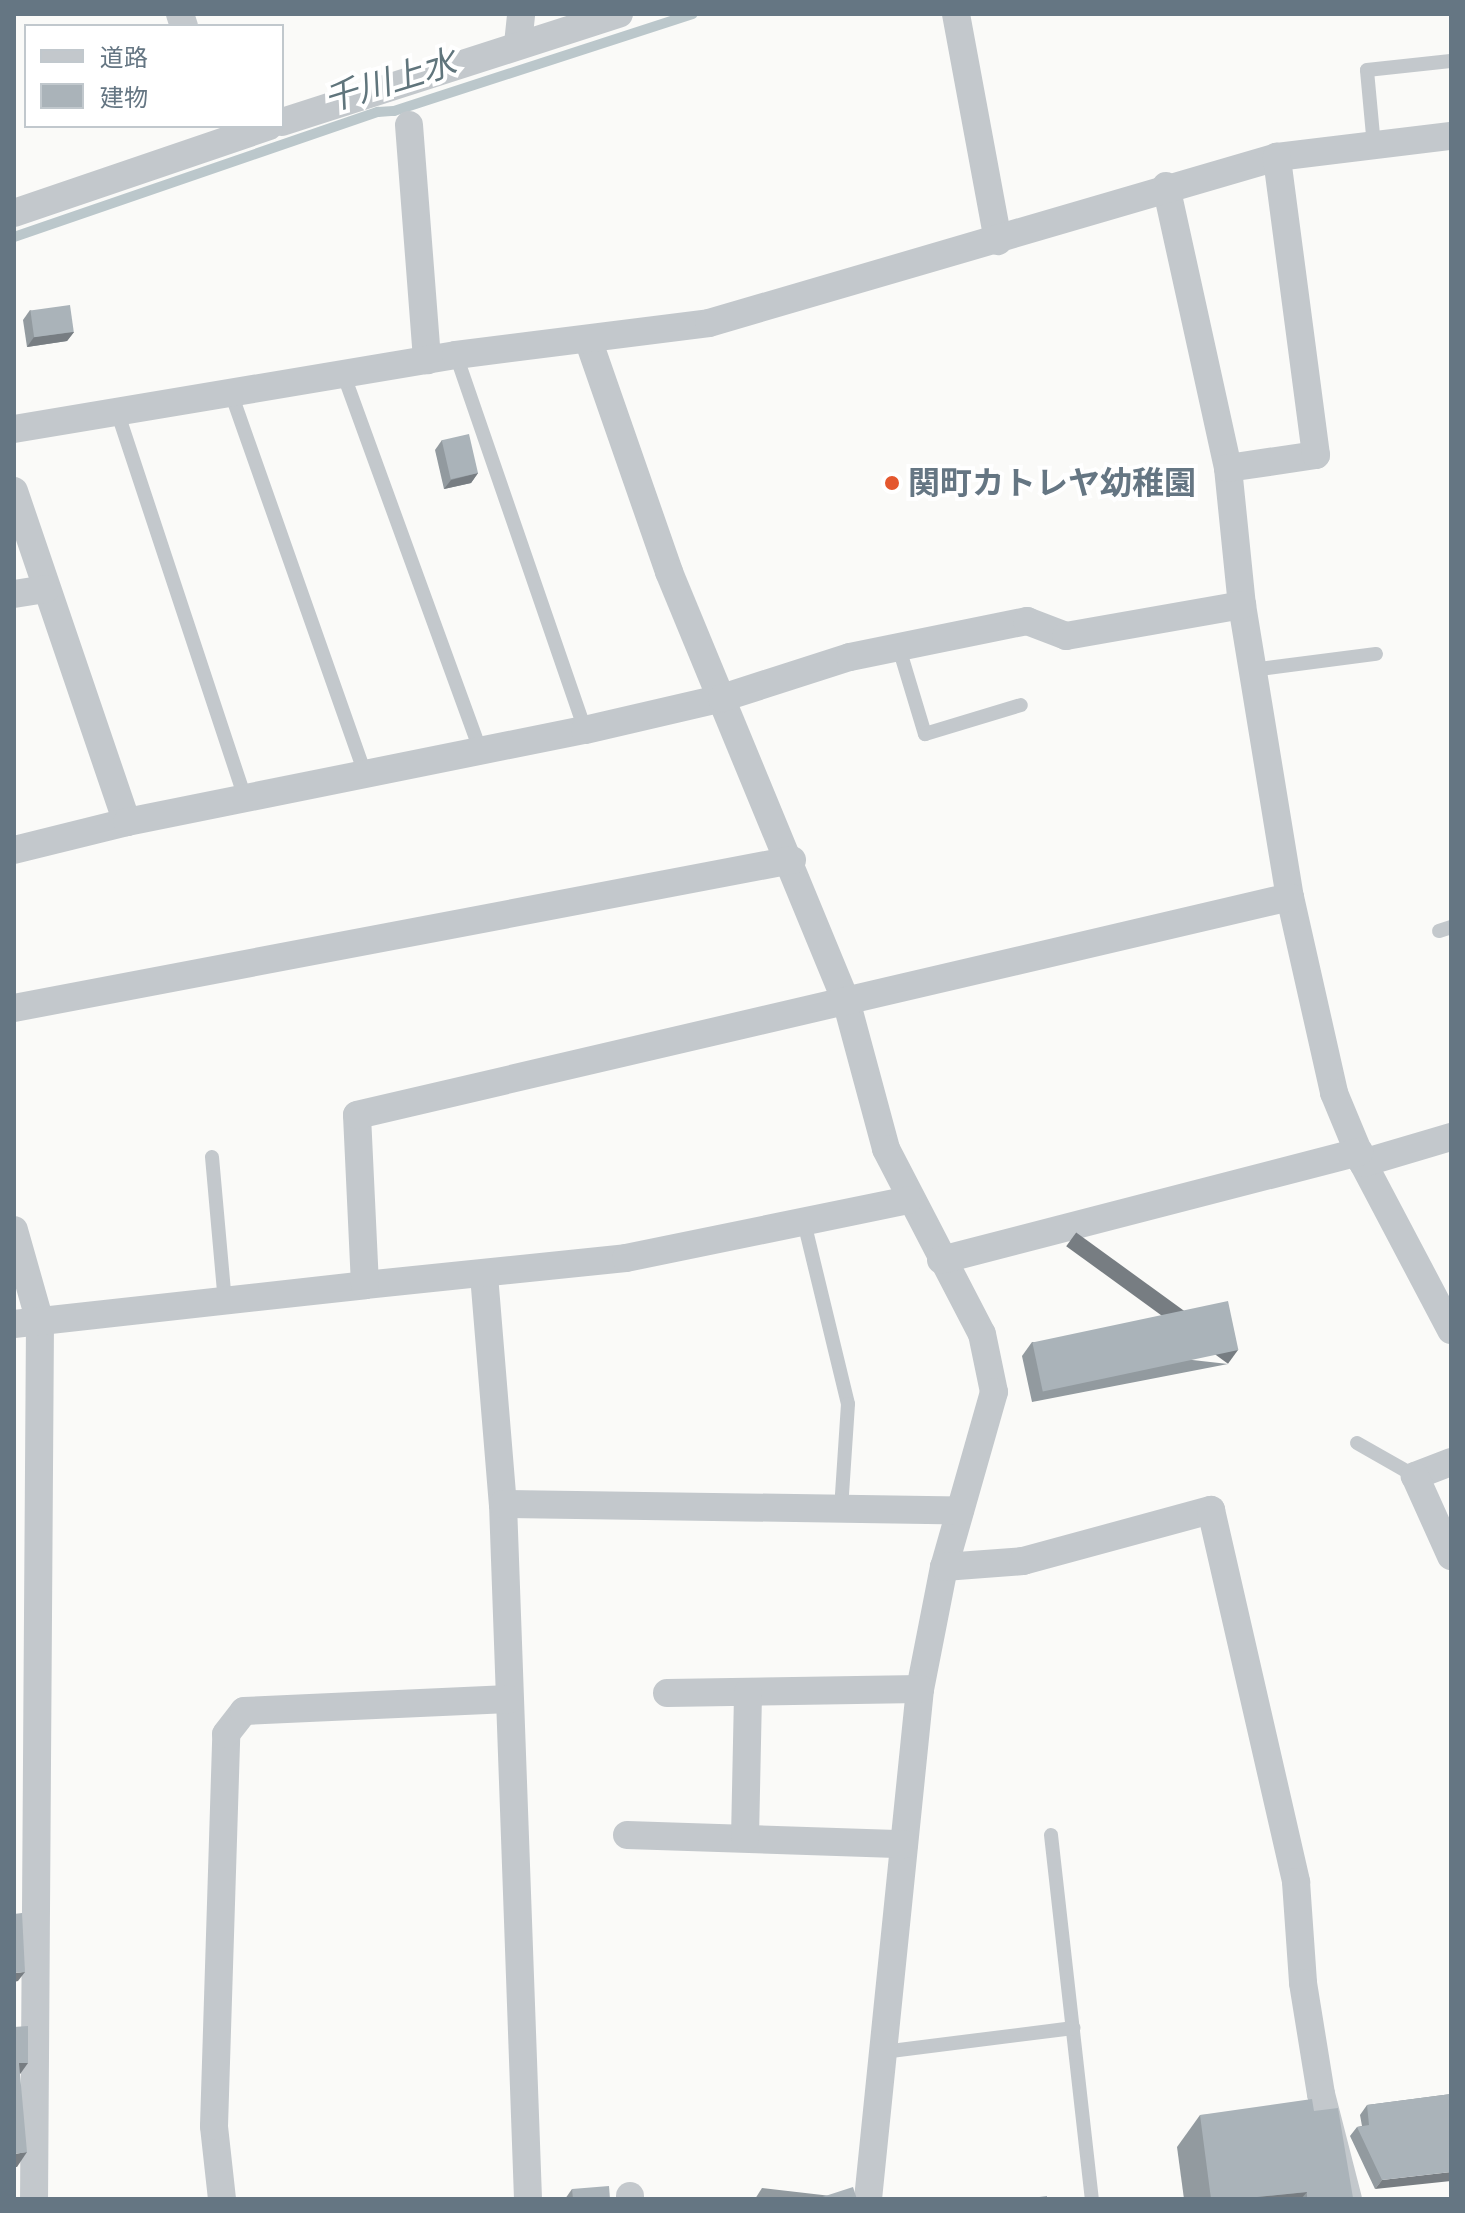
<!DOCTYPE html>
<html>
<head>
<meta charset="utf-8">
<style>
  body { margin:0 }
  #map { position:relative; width:1465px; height:2213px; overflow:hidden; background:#fafaf8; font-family:Jost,"Noto Sans JP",sans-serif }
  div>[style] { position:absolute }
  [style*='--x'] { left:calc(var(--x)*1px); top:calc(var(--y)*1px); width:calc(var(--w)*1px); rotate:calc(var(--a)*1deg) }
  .stream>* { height:10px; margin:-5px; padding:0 5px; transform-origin:5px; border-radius:5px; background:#bbc7cb }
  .service>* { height:14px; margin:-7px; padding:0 7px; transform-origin:7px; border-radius:7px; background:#c3c8cc }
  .minor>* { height:28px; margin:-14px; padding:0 14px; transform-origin:14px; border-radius:14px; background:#c3c8cc }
  .wall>* { inset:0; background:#929a9f }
  .shaded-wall>* { inset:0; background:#777d82; transform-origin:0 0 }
  .building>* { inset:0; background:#aab3b9; transform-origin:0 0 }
  .dots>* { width:22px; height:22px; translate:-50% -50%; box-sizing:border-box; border:4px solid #fff; border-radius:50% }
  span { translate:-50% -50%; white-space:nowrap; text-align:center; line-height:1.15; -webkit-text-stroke:8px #fff; paint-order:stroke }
  .poi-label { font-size:32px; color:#657683; font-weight:700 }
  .left { translate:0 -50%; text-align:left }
  .water-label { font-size:34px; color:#60757c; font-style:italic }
  .frame { position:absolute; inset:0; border:16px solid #657683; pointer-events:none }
  .legend { position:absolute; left:24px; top:24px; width:260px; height:104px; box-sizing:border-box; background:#fff; border:2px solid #c1c8cd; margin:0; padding:10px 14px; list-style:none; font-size:24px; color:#657683 }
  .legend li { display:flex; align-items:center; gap:16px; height:40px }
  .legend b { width:40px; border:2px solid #c1c8cd }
</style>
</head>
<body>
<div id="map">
  <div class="stream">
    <i style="--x:14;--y:237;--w:385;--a:-19"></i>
    <i style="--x:378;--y:112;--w:16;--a:-4"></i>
    <i style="--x:394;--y:111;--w:314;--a:-18"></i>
  </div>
  <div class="service">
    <i style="--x:1374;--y:146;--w:76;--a:-95.3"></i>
    <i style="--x:1367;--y:70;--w:84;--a:-6.1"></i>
    <i style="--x:456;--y:355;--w:397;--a:71"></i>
    <i style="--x:343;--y:373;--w:400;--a:70"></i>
    <i style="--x:231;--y:393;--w:403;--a:70.6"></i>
    <i style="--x:118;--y:414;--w:404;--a:71.7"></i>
    <i style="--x:899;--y:648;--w:90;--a:73.2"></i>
    <i style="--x:925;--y:734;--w:100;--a:-16.8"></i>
    <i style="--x:1252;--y:670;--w:125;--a:-7.4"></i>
    <i style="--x:1439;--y:931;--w:13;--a:-18"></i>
    <i style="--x:212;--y:1157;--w:146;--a:84.9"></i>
    <i style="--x:804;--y:1222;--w:187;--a:76.4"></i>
    <i style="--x:848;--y:1404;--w:105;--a:93.8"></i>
    <i style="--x:1357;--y:1443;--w:67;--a:29.6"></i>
    <i style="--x:1051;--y:1835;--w:366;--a:83.6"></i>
    <i style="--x:883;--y:2052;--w:192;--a:-7.2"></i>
  </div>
  <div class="minor">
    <i style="--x:180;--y:14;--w:13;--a:72"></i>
    <i style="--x:956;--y:14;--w:231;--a:79.5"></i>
    <i style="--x:518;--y:44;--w:30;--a:-84"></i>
    <i style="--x:282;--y:122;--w:354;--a:-17.8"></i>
    <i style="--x:409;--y:125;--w:236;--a:85.6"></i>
    <i style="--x:1166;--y:186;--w:289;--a:77.6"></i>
    <i style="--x:1228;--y:468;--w:138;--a:84.2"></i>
    <i style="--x:1242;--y:605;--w:296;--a:80.7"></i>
    <i style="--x:1290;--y:897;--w:201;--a:77.3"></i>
    <i style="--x:1334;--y:1093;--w:76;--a:67.5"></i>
    <i style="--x:1363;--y:1163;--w:189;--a:62.2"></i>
    <i style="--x:14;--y:213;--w:269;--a:-18.8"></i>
    <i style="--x:589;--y:342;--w:244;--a:70.8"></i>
    <i style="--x:669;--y:572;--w:467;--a:67.6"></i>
    <i style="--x:847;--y:1004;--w:150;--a:74.9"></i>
    <i style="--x:886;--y:1149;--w:208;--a:62.6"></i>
    <i style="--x:982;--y:1334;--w:59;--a:78.3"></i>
    <i style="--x:994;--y:1392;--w:182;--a:105.9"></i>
    <i style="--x:944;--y:1567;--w:124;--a:101.1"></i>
    <i style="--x:920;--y:1689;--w:513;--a:95.82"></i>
    <i style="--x:14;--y:429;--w:448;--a:-9.5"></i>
    <i style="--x:456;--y:355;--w:255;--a:-7.2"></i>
    <i style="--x:709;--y:323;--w:592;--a:-16.29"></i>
    <i style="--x:1277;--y:157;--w:175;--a:-6.9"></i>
    <i style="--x:1228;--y:468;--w:89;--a:-8.4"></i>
    <i style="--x:1316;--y:455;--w:301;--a:-97.5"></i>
    <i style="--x:14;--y:491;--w:350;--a:71.2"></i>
    <i style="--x:14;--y:594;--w:32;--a:-9"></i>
    <i style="--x:14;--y:850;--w:116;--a:-13.9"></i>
    <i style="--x:127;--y:822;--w:467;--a:-11.4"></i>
    <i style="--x:585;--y:730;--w:141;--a:-13.1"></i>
    <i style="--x:722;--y:698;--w:134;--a:-17.8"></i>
    <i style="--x:850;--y:657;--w:181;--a:-11.5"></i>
    <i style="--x:1027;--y:621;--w:42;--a:21"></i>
    <i style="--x:1066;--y:636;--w:179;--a:-10"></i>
    <i style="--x:14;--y:1008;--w:792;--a:-10.77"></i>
    <i style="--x:1363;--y:1163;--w:92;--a:-16.5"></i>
    <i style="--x:14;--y:1230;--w:96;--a:74.2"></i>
    <i style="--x:40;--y:1322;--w:877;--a:90.39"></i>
    <i style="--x:941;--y:1260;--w:432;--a:-14.5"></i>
    <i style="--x:484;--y:1275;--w:230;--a:85.3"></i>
    <i style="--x:503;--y:1504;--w:695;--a:87.94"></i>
    <i style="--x:365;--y:1285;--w:262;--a:-5.9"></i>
    <i style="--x:626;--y:1258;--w:288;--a:-11.6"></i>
    <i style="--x:14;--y:1324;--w:353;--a:-6.3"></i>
    <i style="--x:365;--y:1285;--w:170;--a:-92.7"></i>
    <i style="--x:357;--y:1115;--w:958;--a:-13.15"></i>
    <i style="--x:1451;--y:1462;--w:39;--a:159"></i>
    <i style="--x:1415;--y:1476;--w:88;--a:65.8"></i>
    <i style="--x:503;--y:1504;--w:457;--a:0.8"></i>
    <i style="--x:944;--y:1567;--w:79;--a:-4.3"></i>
    <i style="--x:1023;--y:1561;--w:195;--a:-15.2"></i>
    <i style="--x:1211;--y:1510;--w:382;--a:77.1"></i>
    <i style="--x:1296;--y:1882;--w:101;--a:86"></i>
    <i style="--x:1303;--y:1983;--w:112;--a:80.8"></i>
    <i style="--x:1321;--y:2094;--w:108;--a:75.6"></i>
    <i style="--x:667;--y:1693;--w:253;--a:-0.9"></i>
    <i style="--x:627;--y:1835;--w:277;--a:1.9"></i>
    <i style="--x:745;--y:1838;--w:146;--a:-88.8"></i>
    <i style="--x:630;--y:2196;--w:3;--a:90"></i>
    <i style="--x:222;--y:2199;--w:73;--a:-96.3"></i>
    <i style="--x:214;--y:2126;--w:392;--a:-88.2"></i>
    <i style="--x:226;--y:1734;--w:29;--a:-52"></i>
    <i style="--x:244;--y:1711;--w:265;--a:-2.6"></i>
  </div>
  <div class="wall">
    <i style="clip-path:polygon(30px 310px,74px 332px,67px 341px,27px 347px,23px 320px)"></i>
    <i style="clip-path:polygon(442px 440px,478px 473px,471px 483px,444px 489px,435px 450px)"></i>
    <i style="clip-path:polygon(1032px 1342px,1228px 1364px,1032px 1402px,1022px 1356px)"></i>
    <i style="clip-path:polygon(1451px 2094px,1375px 2189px,1350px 2136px,1357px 2127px,1362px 2126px,1360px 2115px,1367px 2105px)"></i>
    <i style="clip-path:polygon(1314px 2111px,1352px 2199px,1184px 2199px,1177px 2147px,1200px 2115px)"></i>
    <i style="clip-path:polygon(762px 2188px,857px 2199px,755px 2199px)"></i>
    <i style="clip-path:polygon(572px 2189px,610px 2199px,565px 2199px)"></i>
  </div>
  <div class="shaded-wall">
    <i style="clip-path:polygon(74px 332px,67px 341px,27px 347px,34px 337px)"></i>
    <i style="clip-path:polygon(478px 473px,471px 483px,444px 489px,451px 480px)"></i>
    <i style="left:1238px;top:1350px;width:17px;height:200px;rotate:126deg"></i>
    <i style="clip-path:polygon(25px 1972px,18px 1981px,14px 1982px,14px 1973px)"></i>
    <i style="clip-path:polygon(19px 2063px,28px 2063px,18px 2077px)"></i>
    <i style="clip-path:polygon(27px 2152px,17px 2167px,14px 2167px,14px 2154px)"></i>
    <i style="clip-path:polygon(1451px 2172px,1451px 2181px,1375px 2189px,1382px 2180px)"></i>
    <i style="clip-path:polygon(1307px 2192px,1301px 2199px,1237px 2199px)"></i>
  </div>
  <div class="building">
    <i style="left:70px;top:305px;width:27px;height:40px;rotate:82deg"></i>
    <i style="left:469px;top:434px;width:40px;height:28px;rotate:77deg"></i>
    <i style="left:1228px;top:1301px;width:50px;height:200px;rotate:78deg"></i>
    <i style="clip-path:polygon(22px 1913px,25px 1972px,14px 1973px,14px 1914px)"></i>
    <i style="clip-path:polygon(28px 2026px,28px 2063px,19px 2063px,27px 2152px,14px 2154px,14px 2027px)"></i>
    <i style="clip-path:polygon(1451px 2094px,1451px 2172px,1382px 2180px,1357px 2127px,1369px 2125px,1367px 2105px)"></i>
    <i style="clip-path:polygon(1312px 2099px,1314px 2111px,1338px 2108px,1353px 2198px,1307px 2199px,1307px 2192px,1237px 2199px,1211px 2199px,1200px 2115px)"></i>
    <i style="clip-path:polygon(609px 2186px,610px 2199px,573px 2199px,572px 2189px)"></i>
    <i style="left:853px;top:2187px;width:13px;height:91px;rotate:72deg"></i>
    <i style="clip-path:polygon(1047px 2196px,1047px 2199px,1024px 2199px)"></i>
  </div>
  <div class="dots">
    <i style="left:892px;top:483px;background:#e4572e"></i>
  </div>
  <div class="poi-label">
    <span class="left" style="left:908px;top:483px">関町カトレヤ幼稚園</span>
  </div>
  <div class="water-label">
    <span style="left:390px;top:81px;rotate:-17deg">千川上水</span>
  </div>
  <div class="frame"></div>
  <ul class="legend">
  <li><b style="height:10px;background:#c3c8cc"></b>道路</li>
  <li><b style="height:22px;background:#aab3b9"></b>建物</li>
  </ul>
</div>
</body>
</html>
